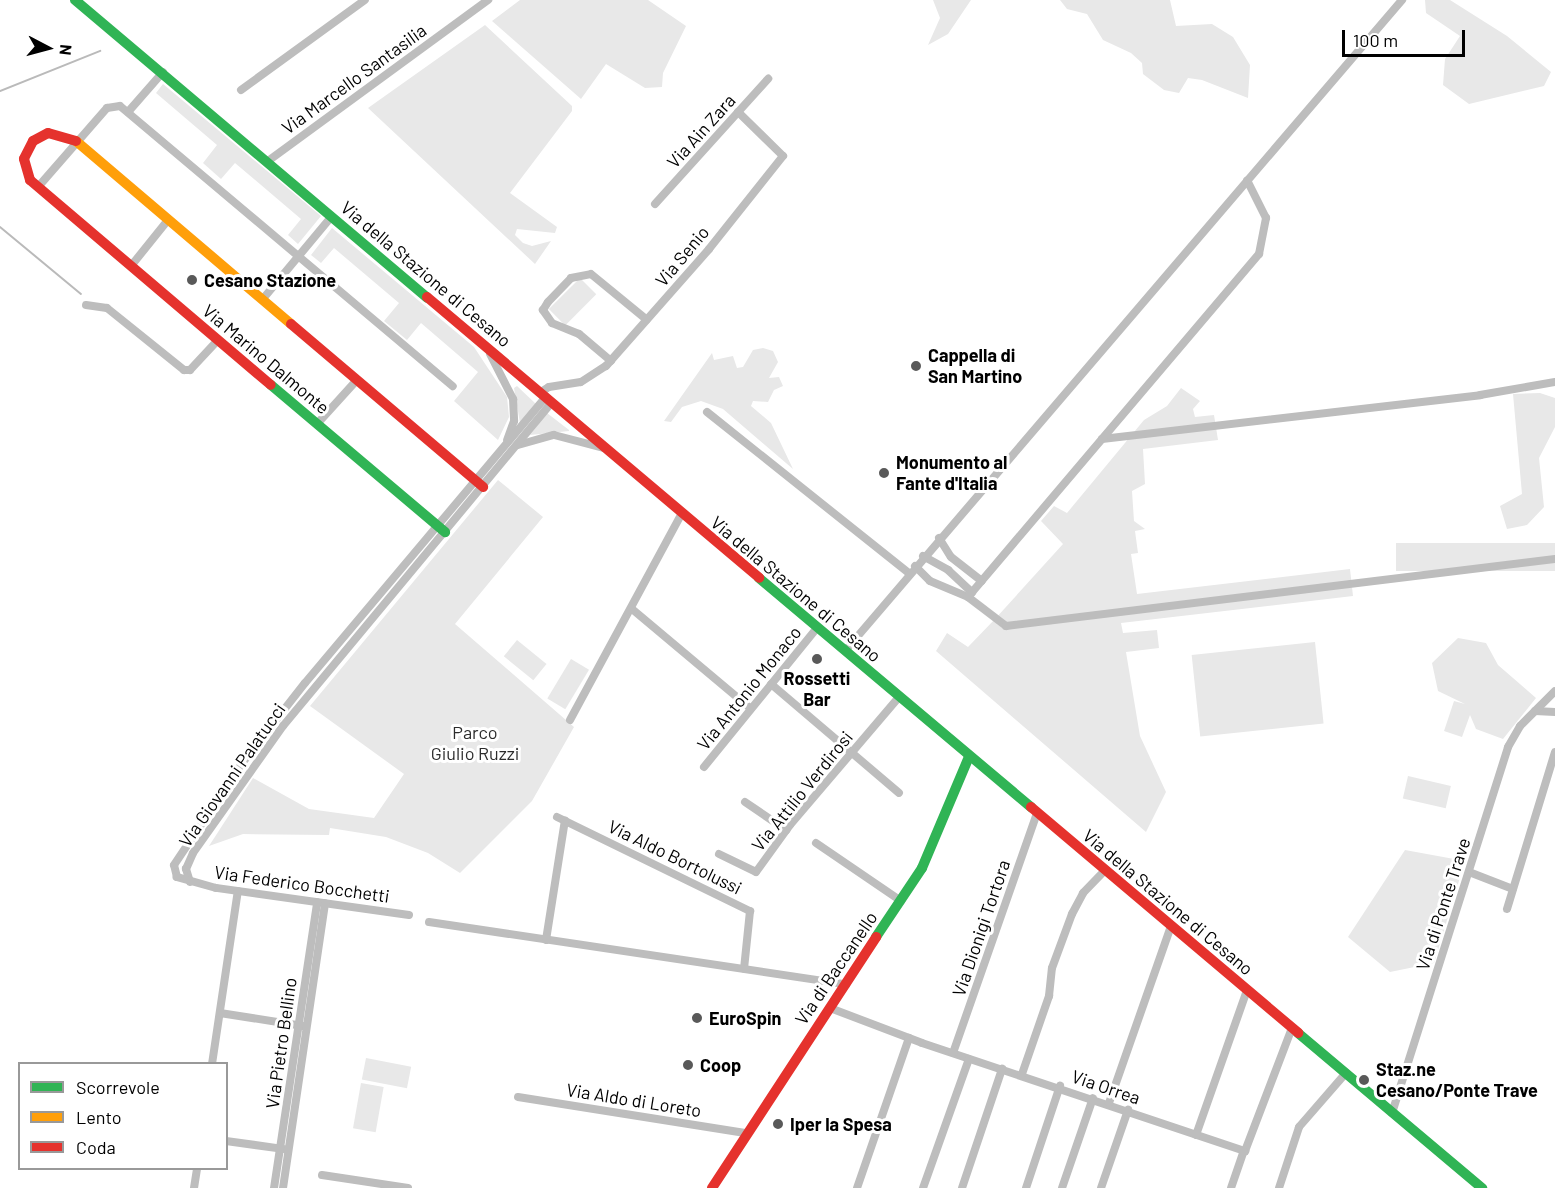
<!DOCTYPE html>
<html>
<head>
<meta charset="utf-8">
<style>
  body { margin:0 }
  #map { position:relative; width:1555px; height:1188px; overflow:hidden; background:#fff; font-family:Barlow,sans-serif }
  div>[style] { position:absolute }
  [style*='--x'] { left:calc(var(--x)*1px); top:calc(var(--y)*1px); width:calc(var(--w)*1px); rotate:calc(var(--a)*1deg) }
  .green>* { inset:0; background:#e8e8e8; transform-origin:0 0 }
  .stream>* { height:2px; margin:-1px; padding:0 1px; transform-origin:1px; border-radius:1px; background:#bababa }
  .street>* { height:8px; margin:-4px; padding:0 4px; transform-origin:4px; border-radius:4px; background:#bdbdbd }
  .fast>* { height:10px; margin:-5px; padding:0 5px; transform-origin:5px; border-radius:5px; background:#30b455 }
  .slow>* { height:10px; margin:-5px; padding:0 5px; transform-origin:5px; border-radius:5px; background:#ff9f0a }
  .jam>* { height:10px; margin:-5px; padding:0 5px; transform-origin:5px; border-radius:5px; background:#e5322d }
  .dots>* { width:16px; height:16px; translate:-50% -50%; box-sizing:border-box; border:3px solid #fff; border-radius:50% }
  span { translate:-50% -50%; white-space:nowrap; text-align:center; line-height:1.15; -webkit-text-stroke:6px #fff; paint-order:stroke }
  .street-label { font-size:18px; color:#000 }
  .poi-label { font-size:18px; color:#000; font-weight:700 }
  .left { translate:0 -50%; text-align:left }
  .park-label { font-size:18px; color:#2c2c2c }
  .legend { position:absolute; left:18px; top:1062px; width:210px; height:108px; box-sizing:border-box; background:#fff; border:2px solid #999; margin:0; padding:8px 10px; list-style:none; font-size:18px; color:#000 }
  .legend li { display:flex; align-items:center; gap:12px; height:30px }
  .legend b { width:30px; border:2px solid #999 }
  .north { position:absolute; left:18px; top:18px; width:60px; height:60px; -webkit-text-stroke:4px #fff; paint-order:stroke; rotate:96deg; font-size:16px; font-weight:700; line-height:24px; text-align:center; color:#000 }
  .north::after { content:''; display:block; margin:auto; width:21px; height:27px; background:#000; clip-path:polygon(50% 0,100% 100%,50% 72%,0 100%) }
  .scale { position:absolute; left:1342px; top:30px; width:123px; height:27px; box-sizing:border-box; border:3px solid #000; border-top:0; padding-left:8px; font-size:18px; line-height:21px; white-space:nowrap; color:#000; -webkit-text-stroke:4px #fff; paint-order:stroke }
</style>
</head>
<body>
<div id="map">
  <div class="green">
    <i style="clip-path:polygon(520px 0,648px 0,686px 26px,663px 73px,662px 87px,645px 88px,606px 64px,581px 99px,492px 21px)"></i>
    <i style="clip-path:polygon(933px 0,971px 0,948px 34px,928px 45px,940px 18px)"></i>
    <i style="clip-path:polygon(1060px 0,1170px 0,1176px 26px,1212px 24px,1233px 37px,1250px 65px,1248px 98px,1202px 80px,1188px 78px,1179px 93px,1164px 90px,1143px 74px,1142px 63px,1131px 53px,1103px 40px,1087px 14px,1067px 9px)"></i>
    <i style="clip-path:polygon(1425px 0,1450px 0,1507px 36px,1551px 72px,1544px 86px,1469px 104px,1443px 85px,1445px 59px,1460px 36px,1426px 13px)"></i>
    <i style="clip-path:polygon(485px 25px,572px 106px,572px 111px,510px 193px,557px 227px,555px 233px,517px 229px,515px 235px,523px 243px,532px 246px,551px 241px,535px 264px,368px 108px)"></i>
    <i style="clip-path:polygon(163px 84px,321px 216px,298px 244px,288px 235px,301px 219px,235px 163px,221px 179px,203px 163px,217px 145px,156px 93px)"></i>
    <i style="clip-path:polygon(332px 228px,474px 347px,507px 397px,509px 417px,498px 440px,454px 401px,478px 372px,421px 323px,407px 340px,384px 321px,399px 303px,334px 248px,321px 263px,311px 255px)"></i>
    <i style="left:580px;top:278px;width:23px;height:44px;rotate:45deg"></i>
    <i style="clip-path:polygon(763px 348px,773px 351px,778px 362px,769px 378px,779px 377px,783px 386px,774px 390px,768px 402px,753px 401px,751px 406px,771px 423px,793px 469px,723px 409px,701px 401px,682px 407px,671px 422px,664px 421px,712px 353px,714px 360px,733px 356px,737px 368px,743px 367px,753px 350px)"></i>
    <i style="clip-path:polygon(517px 386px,536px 404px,520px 423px,514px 388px)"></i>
    <i style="clip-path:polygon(1181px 388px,1200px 401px,1193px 409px,1195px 417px,1214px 415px,1218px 440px,1143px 449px,1145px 484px,1132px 491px,1134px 521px,1145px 529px,1135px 531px,1138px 553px,1131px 554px,1137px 594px,1350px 569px,1353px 596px,1121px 623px,1123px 633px,1157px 630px,1159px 648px,1126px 652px,1140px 736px,1166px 792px,1146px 832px,936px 651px,947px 633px,968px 647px,995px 619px,1063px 544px,1041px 521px,1054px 506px,1067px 513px,1144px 420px,1167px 406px)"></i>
    <i style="clip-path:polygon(1540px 393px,1555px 398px,1555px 427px,1539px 458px,1544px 507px,1527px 525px,1507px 529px,1500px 506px,1522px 494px,1513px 394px)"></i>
    <i style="clip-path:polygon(547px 413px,569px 430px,569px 431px,530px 435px)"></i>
    <i style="clip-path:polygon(498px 480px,543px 517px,455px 624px,574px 727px,532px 801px,460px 873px,428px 853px,386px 837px,330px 828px,329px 835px,243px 834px,209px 846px,253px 778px,309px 809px,374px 818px,404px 774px,310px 706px)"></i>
    <i style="left:1555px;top:543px;width:28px;height:159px;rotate:90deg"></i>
    <i style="clip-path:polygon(1458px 638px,1486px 643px,1498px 665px,1536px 698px,1503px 739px,1476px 729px,1470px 715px,1462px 737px,1444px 731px,1454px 701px,1465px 704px,1438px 691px,1432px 663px)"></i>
    <i style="left:517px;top:640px;width:38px;height:21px;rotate:39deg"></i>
    <i style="left:1315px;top:642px;width:82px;height:124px;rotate:84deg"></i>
    <i style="left:571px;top:659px;width:21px;height:46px;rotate:31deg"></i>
    <i style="left:1408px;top:776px;width:44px;height:23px;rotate:13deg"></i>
    <i style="clip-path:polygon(1405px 850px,1465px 861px,1434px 963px,1390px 972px,1348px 937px)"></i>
    <i style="left:366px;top:1058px;width:46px;height:22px;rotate:11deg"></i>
    <i style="left:361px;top:1083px;width:23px;height:46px;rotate:10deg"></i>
  </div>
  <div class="stream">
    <i style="--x:0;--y:91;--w:108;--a:-21.8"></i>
    <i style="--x:0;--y:227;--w:105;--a:39.6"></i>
  </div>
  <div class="street">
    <i style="--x:241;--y:90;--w:153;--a:-36"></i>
    <i style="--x:128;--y:112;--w:53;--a:-48.8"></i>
    <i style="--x:268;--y:161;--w:273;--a:-36.2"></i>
    <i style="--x:38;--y:187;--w:105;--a:-48.9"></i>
    <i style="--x:107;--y:108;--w:13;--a:-9"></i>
    <i style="--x:120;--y:106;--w:435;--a:40.1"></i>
    <i style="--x:655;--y:204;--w:169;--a:-47.9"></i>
    <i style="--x:131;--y:266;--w:59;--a:-51.2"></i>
    <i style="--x:262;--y:300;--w:109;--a:-50.2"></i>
    <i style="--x:86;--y:305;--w:21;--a:8"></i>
    <i style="--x:107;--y:308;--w:99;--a:38.8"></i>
    <i style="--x:184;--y:370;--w:6;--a:0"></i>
    <i style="--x:190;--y:370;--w:41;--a:-47"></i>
    <i style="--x:490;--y:354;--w:51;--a:62.9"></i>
    <i style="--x:513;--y:399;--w:22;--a:87"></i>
    <i style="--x:514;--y:421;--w:20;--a:110"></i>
    <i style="--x:611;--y:361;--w:42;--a:-139.8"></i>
    <i style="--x:579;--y:334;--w:29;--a:-158"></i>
    <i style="--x:552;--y:323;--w:16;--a:-125"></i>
    <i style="--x:543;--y:310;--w:9;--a:-58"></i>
    <i style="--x:548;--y:302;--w:33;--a:-46"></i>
    <i style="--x:571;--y:278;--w:20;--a:-11"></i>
    <i style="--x:591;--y:274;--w:72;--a:39.4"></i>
    <i style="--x:541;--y:392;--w:9;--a:-32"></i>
    <i style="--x:549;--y:387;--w:32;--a:-9"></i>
    <i style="--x:581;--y:382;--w:30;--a:-33"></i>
    <i style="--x:606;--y:366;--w:156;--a:-48.6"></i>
    <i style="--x:709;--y:249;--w:119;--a:-51.5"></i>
    <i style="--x:783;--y:156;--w:63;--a:-135.6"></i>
    <i style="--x:707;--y:412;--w:258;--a:38.6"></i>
    <i style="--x:317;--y:424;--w:58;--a:-47.8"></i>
    <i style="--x:1102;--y:439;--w:381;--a:-6.6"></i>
    <i style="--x:1480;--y:395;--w:76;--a:-9.8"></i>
    <i style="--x:518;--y:445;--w:37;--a:-16"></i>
    <i style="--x:554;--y:435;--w:52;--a:14.6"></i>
    <i style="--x:939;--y:538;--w:22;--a:58"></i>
    <i style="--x:951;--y:557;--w:39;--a:38"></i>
    <i style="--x:923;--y:556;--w:29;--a:29"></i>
    <i style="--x:948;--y:570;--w:33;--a:43"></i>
    <i style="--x:915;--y:566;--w:21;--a:45"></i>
    <i style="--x:930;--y:581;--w:41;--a:22.8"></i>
    <i style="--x:968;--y:597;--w:48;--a:37.3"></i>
    <i style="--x:1006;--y:626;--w:553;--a:-6.96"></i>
    <i style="--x:968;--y:597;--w:450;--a:-49.7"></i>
    <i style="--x:1259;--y:254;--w:37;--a:-79"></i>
    <i style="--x:1266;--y:218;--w:42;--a:-116.6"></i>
    <i style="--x:632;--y:609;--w:154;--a:40"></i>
    <i style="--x:845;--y:651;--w:857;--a:-49.45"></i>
    <i style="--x:771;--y:684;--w:168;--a:40.4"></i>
    <i style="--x:1535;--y:711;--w:20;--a:3"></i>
    <i style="--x:570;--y:720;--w:235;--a:-61.6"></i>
    <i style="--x:704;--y:767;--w:179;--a:-50.9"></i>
    <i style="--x:745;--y:802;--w:50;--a:34.3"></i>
    <i style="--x:557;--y:817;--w:215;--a:26"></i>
    <i style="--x:750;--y:911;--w:58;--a:95.9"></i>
    <i style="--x:816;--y:843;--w:103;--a:34.3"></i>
    <i style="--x:719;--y:854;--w:41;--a:25.9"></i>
    <i style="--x:756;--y:872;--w:58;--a:-54.1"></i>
    <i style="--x:790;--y:825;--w:168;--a:-49.6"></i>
    <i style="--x:1469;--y:872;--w:47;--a:21.1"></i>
    <i style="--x:190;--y:882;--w:14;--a:-107"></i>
    <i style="--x:186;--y:869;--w:17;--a:-66"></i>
    <i style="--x:193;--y:853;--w:156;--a:-54.7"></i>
    <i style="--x:283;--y:726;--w:421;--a:-50.3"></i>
    <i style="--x:1507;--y:909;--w:164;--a:-73"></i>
    <i style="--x:409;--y:915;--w:195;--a:-172"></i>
    <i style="--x:216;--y:888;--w:41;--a:-164.2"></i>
    <i style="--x:177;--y:877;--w:12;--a:-104"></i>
    <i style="--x:174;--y:865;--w:124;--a:-56.2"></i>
    <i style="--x:243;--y:762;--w:100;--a:-51.9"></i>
    <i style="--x:305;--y:683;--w:374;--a:-49.9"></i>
    <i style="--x:429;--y:922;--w:422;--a:8.5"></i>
    <i style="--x:546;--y:940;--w:121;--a:-81"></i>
    <i style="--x:830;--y:1008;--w:98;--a:20.8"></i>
    <i style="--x:922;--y:1043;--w:341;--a:18.5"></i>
    <i style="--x:1245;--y:1151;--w:132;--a:-69.1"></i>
    <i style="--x:220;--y:1013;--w:84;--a:8.9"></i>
    <i style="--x:953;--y:1053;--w:254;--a:-70.7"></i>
    <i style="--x:212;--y:1064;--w:175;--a:-81.5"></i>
    <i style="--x:1022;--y:1074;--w:83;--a:-70.9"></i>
    <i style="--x:1049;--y:996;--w:28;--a:-84"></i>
    <i style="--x:1052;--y:968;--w:58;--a:-69.7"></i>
    <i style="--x:1072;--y:914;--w:24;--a:-62"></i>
    <i style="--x:1083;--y:893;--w:32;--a:-46"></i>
    <i style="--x:518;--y:1097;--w:230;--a:9"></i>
    <i style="--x:1109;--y:1103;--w:188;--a:-70.7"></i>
    <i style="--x:1392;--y:1113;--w:384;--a:-72.4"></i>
    <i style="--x:1508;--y:747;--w:24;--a:-60"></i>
    <i style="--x:1520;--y:726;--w:49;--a:-45"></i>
    <i style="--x:1196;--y:1135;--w:154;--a:-70.6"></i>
    <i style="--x:226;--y:1141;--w:59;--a:7.9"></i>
    <i style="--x:322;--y:1175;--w:87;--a:8.6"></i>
    <i style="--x:194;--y:1188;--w:20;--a:-81"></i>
    <i style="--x:274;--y:1188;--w:289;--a:-81.4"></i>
    <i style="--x:283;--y:1188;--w:288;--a:-81.6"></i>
    <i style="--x:857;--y:1188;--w:159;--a:-70.9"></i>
    <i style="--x:923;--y:1188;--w:137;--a:-70.4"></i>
    <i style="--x:962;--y:1188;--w:126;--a:-71.4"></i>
    <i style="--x:1026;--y:1188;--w:108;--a:-71.6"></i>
    <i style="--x:1062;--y:1188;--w:95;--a:-71"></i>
    <i style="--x:1101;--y:1188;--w:83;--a:-70.9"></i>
    <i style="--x:1231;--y:1188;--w:39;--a:-71"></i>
    <i style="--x:1279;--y:1188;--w:64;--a:-71.8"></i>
    <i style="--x:1299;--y:1127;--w:72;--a:-49"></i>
  </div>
  <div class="fast">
    <i style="--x:75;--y:0;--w:461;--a:40.2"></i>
    <i style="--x:271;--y:385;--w:228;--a:40.2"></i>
    <i style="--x:759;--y:578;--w:356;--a:40.1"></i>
    <i style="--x:876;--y:937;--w:83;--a:-56.3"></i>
    <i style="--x:922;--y:868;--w:121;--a:-67.1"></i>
    <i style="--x:1298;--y:1033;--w:241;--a:40.1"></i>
  </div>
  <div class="slow">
    <i style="--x:76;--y:141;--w:282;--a:40.4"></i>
  </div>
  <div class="jam">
    <i style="--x:76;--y:141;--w:29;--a:-164"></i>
    <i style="--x:48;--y:133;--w:17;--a:152"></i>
    <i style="--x:33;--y:141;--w:20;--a:117"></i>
    <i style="--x:24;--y:159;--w:22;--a:74"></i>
    <i style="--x:30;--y:180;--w:316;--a:40.4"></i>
    <i style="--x:427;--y:297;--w:435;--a:40.2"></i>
    <i style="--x:291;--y:324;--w:252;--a:40.3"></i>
    <i style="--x:1031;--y:807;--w:350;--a:40.2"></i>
    <i style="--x:712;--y:1188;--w:300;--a:-56.8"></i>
  </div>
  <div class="dots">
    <i style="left:192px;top:280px;background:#595959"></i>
    <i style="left:916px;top:366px;background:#595959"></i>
    <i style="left:884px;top:473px;background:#595959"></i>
    <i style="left:817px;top:659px;background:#595959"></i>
    <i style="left:697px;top:1018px;background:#595959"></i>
    <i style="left:688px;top:1065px;background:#595959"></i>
    <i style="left:1364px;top:1080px;background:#595959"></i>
    <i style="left:778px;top:1124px;background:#595959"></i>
  </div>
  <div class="street-label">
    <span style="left:354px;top:79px;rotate:-36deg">Via Marcello Santasilia</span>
    <span style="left:701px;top:131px;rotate:-48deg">Via Ain Zara</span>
    <span style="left:682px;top:256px;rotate:-50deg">Via Senio</span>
    <span style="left:426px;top:274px;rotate:40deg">Via della Stazione di Cesano</span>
    <span style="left:266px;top:359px;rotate:40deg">Via Marino Dalmonte</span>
    <span style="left:796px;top:589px;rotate:40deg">Via della Stazione di Cesano</span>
    <span style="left:749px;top:688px;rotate:-51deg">Via Antonio Monaco</span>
    <span style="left:232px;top:775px;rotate:-55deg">Via Giovanni Palatucci</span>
    <span style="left:802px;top:791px;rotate:-51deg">Via Attilio Verdirosi</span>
    <span style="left:675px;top:857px;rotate:26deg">Via Aldo Bortolussi</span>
    <span style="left:302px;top:884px;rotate:8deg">Via Federico Bocchetti</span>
    <span style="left:1168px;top:902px;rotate:40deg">Via della Stazione di Cesano</span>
    <span style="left:1443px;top:904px;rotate:-72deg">Via di Ponte Trave</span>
    <span style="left:981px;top:928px;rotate:-71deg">Via Dionigi Tortora</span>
    <span style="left:836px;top:968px;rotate:-56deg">Via di Baccanello</span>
    <span style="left:281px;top:1043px;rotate:-82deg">Via Pietro Bellino</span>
    <span style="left:1106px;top:1087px;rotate:19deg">Via Orrea</span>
    <span style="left:634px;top:1100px;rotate:9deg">Via Aldo di Loreto</span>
  </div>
  <div class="poi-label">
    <span class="left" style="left:204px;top:280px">Cesano Stazione</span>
    <span class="left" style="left:928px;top:366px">Cappella di<br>San Martino</span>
    <span class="left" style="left:896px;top:473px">Monumento al<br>Fante d'Italia</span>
    <span style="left:817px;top:689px">Rossetti<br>Bar</span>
    <span class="left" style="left:709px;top:1018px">EuroSpin</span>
    <span class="left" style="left:700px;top:1065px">Coop</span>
    <span class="left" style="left:1376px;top:1080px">Staz.ne<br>Cesano/Ponte Trave</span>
    <span class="left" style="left:790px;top:1124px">Iper la Spesa</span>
  </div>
  <div class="park-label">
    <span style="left:475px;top:743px">Parco<br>Giulio Ruzzi</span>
  </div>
  <ul class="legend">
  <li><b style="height:8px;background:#30b455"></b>Scorrevole</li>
  <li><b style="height:8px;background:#ff9f0a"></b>Lento</li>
  <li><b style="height:8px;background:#e5322d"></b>Coda</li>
  </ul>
  <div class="north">N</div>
  <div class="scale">100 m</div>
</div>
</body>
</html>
